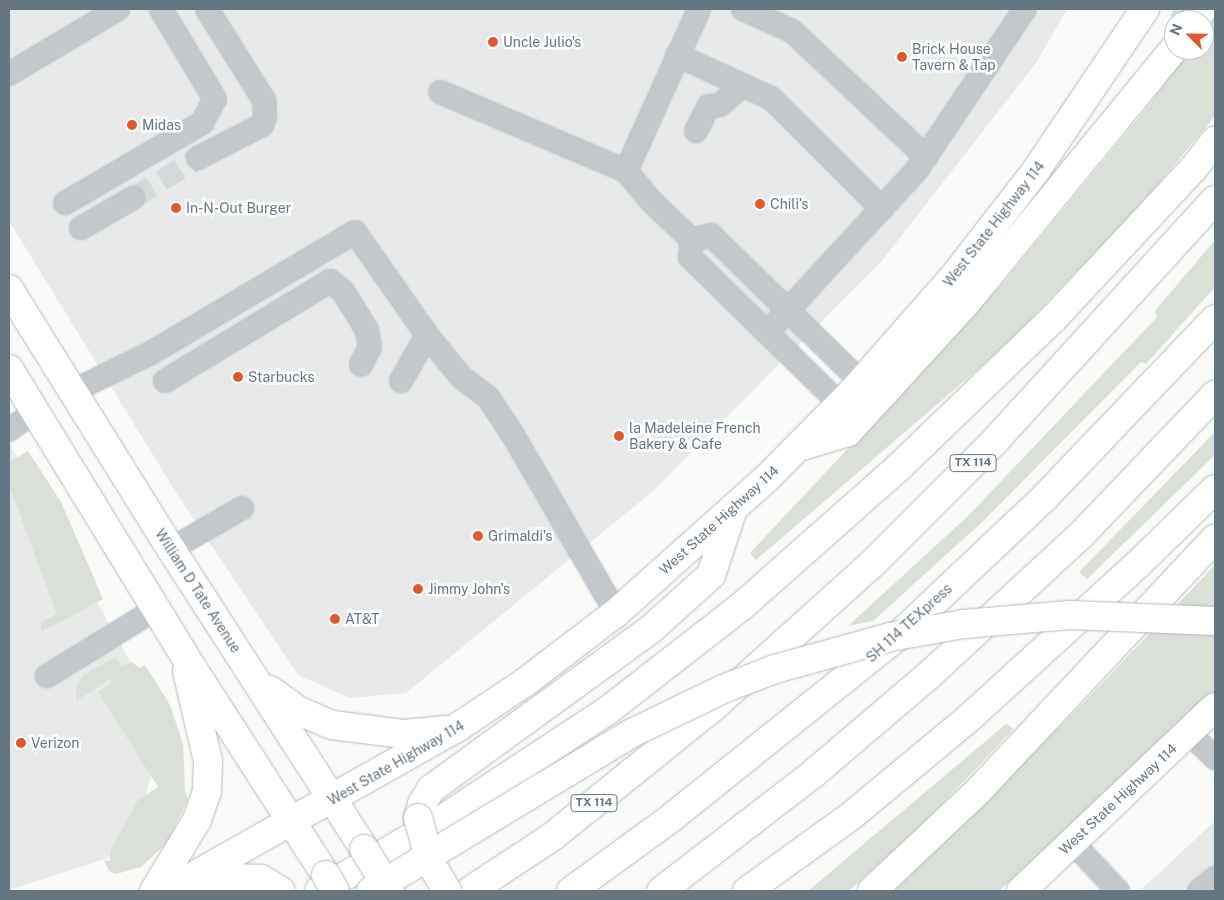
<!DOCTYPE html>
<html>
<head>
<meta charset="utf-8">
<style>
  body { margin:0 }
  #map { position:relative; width:1224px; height:900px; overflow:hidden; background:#fafaf8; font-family:"Public Sans",sans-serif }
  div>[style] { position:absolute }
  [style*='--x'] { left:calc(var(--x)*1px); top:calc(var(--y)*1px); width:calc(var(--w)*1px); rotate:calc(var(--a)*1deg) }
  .built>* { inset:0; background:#e8e9e9 }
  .green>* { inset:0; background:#dadfd7 }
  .minor-tunnel>* { height:22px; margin-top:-11px; transform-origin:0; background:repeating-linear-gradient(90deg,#d5d9db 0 22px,transparent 0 33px) }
  .roads { filter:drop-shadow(0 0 1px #b5babe) drop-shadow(0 0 1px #b5babe) }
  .minor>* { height:22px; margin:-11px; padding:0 11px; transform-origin:11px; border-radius:11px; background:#c3c8cc }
  .major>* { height:28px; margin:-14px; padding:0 14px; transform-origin:14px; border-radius:14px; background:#fff }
  .highway>* { height:28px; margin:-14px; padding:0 14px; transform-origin:14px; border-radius:14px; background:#fff }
  .bridges { filter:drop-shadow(0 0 1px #b5babe) drop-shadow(0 0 1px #b5babe) }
  .major-bridge>* { height:28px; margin:-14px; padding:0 14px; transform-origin:14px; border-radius:14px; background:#fff }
  .highway-bridge>* { height:28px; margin:-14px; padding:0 14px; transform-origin:14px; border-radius:14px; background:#fff }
  .dots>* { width:14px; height:14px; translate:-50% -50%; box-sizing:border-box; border:2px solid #fff; border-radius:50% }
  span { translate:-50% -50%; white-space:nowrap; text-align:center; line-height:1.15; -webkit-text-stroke:5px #fff; paint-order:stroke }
  .shield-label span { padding:1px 4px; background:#fff; border:1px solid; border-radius:4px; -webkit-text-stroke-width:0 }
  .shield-label { font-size:12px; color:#657683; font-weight:700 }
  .poi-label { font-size:14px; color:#657683 }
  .left { translate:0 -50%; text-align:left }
  .street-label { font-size:14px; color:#657683 }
  .frame { position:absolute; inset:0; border:10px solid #657683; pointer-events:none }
  .north { position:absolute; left:1164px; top:10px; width:50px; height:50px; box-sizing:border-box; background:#fff; border:1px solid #c1c8cd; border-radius:50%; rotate:293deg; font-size:14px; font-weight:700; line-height:20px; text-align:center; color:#657683 }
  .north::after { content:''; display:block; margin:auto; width:18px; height:22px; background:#e4572e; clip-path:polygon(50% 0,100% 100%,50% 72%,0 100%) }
</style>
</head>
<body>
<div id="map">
  <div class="built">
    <i style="clip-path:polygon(9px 9px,1067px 9px,1036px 63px,881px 262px,653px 491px,406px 693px,350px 698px,298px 675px,177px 494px,9px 221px)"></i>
    <i style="clip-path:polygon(9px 443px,163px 721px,133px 850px,9px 890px)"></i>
    <i style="clip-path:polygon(1215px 821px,1215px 891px,1139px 891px,1157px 875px)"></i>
  </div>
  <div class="green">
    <i style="clip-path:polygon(1174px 9px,1187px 9px,1178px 20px,1170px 16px)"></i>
    <i style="clip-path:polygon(1215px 12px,1215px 116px,1141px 205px,1006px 345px,756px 560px,750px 553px,1001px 285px,1149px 105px,1188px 50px,1204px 50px,1204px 28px)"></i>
    <i style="clip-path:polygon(1215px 240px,1215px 287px,1146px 364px,1141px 362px,980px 524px,873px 621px,848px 626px,968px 516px,1157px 317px,1155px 311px)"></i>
    <i style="clip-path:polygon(1215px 432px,1215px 455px,1087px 579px,1079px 572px)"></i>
    <i style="clip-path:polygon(28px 451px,61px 502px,103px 599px,41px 632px,41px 622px,57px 614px,9px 485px,9px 462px)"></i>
    <i style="clip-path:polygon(1215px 565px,1215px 694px,999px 891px,894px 891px,1081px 705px)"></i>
    <i style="clip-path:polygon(116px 657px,121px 666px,132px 662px,139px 668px,145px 665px,170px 705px,183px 744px,185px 791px,188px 800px,166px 844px,141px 867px,116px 874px,109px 871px,104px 860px,110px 861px,110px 852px,138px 800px,158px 787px,98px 692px,112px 682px,110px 679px,76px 701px,76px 687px,83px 675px)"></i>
    <i style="clip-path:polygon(1006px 724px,1014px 729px,923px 824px,849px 891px,808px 891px)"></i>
  </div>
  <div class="minor-tunnel">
    <i style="--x:133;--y:198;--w:76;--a:-31.6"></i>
  </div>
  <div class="roads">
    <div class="minor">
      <i style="--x:743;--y:9;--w:54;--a:24.2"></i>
      <i style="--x:792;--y:31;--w:184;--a:43.2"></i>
      <i style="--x:677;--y:55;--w:103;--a:24.6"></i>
      <i style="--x:771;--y:98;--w:157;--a:45"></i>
      <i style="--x:9;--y:74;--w:127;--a:-30.8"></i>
      <i style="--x:440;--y:92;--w:202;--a:23"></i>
      <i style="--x:626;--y:171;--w:40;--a:50"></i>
      <i style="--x:652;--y:202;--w:55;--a:43.5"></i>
      <i style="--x:696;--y:131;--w:28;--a:-63"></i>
      <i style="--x:709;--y:106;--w:11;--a:-5"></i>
      <i style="--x:720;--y:105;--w:30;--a:-41"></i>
      <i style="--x:198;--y:158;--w:72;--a:-27.3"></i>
      <i style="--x:262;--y:125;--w:9;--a:-69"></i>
      <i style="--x:265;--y:117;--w:17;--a:-93"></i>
      <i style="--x:264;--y:100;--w:107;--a:-122.1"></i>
      <i style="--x:626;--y:171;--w:178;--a:-65.7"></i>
      <i style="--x:65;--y:203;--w:159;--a:-30.3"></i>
      <i style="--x:202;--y:123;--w:27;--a:-62"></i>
      <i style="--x:215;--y:99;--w:105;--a:-121"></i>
      <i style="--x:81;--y:228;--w:60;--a:-30"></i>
      <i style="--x:777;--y:322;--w:205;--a:-47.4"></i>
      <i style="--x:916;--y:171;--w:195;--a:-56.1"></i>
      <i style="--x:165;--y:381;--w:193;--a:-31.2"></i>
      <i style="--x:330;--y:281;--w:16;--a:38"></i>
      <i style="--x:343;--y:291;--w:46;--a:58.4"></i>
      <i style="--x:367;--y:330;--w:17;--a:80"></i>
      <i style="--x:370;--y:347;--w:20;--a:117"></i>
      <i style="--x:401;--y:381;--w:53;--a:-60.5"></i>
      <i style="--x:71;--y:392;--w:89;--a:-26"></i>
      <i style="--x:151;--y:353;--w:237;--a:-30.7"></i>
      <i style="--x:355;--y:232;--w:126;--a:55"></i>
      <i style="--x:427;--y:335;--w:54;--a:51"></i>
      <i style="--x:461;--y:377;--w:34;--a:37"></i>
      <i style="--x:488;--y:397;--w:45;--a:56.7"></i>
      <i style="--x:513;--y:435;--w:206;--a:59.9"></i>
      <i style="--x:840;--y:404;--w:210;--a:-135.6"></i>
      <i style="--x:690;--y:257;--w:17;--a:-83"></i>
      <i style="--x:692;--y:240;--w:20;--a:-15"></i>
      <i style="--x:711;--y:235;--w:210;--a:44.4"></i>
      <i style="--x:9;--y:430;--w:32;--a:-35"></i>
      <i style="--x:171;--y:549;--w:82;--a:-30"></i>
      <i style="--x:47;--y:676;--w:128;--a:-31.6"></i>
      <i style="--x:1189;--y:733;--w:36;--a:44"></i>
      <i style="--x:1073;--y:843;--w:66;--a:46.8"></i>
      <i style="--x:1199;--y:891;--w:21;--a:-39"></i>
    </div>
    <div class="major">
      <i style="--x:9;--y:289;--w:306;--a:58.1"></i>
      <i style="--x:171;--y:549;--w:357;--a:57.2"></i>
      <i style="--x:9;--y:369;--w:335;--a:58.5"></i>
      <i style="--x:184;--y:655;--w:262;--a:57.2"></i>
      <i style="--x:270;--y:690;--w:36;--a:36"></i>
      <i style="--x:299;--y:711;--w:36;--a:23"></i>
      <i style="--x:332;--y:725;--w:73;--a:7.1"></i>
      <i style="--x:404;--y:734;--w:42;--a:-5.4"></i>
      <i style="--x:418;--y:818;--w:15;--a:-74"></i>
      <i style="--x:422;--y:804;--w:17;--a:-59"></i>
      <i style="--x:431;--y:789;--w:272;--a:-36"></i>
      <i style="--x:651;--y:629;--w:81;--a:-42"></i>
      <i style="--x:711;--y:575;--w:70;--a:-71.6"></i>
      <i style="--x:193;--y:889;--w:41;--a:-15.8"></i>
      <i style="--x:232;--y:878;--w:29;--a:2"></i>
      <i style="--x:261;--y:879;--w:23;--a:31"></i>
      <i style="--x:154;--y:891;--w:83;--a:-58.8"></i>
      <i style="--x:197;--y:820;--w:31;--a:-71"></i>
      <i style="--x:207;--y:791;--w:30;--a:-88"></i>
      <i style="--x:208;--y:761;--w:92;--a:-103.1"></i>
      <i style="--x:167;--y:891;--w:330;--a:-29.4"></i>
      <i style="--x:455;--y:729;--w:83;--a:-33.7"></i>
      <i style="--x:524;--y:683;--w:116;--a:-37.3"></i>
      <i style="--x:616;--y:613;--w:203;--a:-41.8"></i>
      <i style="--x:767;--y:478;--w:125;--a:-45.3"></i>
      <i style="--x:855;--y:389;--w:152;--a:-48.7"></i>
      <i style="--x:955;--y:275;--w:130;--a:-52.2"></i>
      <i style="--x:1035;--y:172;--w:197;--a:-56"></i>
      <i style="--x:1021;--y:891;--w:267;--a:-43.5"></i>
    </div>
    <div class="highway">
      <i style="--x:1195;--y:20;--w:14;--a:-54"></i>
      <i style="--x:798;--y:447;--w:52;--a:-16.7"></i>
      <i style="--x:848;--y:432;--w:175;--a:-47.5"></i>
      <i style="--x:966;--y:303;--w:328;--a:-50.7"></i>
      <i style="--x:319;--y:891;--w:143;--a:-30.1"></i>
      <i style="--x:443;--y:819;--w:196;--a:-33.4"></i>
      <i style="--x:607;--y:711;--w:171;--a:-37.9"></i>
      <i style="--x:742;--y:606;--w:210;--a:-41.5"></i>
      <i style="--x:899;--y:467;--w:214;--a:-43.9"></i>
      <i style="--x:1053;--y:319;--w:205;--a:-47"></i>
      <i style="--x:1193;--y:169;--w:36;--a:-52"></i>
      <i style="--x:470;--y:891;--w:100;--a:-33.5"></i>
      <i style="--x:553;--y:836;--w:204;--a:-38.8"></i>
      <i style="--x:712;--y:708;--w:215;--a:-42"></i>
      <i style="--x:872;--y:564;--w:171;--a:-45"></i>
      <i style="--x:993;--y:443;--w:329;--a:-47.6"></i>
      <i style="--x:571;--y:891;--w:124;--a:-36.1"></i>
      <i style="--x:671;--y:818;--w:290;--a:-38.7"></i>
      <i style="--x:897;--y:637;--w:204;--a:-43.4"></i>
      <i style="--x:1045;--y:497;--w:246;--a:-46.3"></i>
      <i style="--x:661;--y:891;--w:193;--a:-37.6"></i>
      <i style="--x:814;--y:773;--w:150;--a:-40.4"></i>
      <i style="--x:928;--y:676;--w:208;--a:-42.7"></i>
      <i style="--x:1081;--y:535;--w:194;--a:-46.3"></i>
      <i style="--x:747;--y:891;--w:128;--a:-35.8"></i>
      <i style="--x:851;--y:816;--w:153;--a:-39.7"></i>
      <i style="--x:969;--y:718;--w:226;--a:-42.3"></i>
      <i style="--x:1136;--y:566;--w:110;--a:-44.3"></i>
      <i style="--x:872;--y:891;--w:146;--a:-43.3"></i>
      <i style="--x:978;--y:791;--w:346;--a:-46.8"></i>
    </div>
  </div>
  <div class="bridges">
    <div class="major-bridge">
      <i style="--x:418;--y:818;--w:48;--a:74.2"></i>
      <i style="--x:431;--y:864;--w:31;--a:59"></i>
      <i style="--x:364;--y:849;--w:49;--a:58.2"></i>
      <i style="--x:326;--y:875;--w:18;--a:61"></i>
    </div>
    <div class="highway-bridge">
      <i style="--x:371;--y:891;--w:305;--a:-31.2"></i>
      <i style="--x:632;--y:733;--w:101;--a:-25.8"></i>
      <i style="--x:723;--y:689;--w:56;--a:-21"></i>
      <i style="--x:775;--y:669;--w:119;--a:-15.5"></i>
      <i style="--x:890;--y:637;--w:75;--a:-10"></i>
      <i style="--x:964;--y:624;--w:106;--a:-4.9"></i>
      <i style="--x:1070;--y:615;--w:145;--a:2.4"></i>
    </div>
  </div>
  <div class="dots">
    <i style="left:493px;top:42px;background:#e4572e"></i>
    <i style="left:902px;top:57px;background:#e4572e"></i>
    <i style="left:132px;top:125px;background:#e4572e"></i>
    <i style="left:760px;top:204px;background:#e4572e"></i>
    <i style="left:176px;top:208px;background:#e4572e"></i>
    <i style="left:238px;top:377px;background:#e4572e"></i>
    <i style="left:619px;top:436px;background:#e4572e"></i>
    <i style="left:478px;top:536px;background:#e4572e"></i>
    <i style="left:418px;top:589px;background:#e4572e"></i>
    <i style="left:335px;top:619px;background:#e4572e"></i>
    <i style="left:21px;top:743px;background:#e4572e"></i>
  </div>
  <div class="shield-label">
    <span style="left:973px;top:463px">TX 114</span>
    <span style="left:594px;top:803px">TX 114</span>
  </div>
  <div class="poi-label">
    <span class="left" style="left:503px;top:42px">Uncle Julio's</span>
    <span class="left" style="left:912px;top:57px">Brick House<br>Tavern &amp; Tap</span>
    <span class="left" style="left:142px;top:125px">Midas</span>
    <span class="left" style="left:770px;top:204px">Chili's</span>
    <span class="left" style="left:186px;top:208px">In-N-Out Burger</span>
    <span class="left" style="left:248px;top:377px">Starbucks</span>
    <span class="left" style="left:629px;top:436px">la Madeleine French<br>Bakery &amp; Cafe</span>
    <span class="left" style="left:488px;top:536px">Grimaldi's</span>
    <span class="left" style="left:428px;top:589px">Jimmy John's</span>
    <span class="left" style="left:345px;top:619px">AT&amp;T</span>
    <span class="left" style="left:31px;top:743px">Verizon</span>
  </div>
  <div class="street-label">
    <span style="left:994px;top:224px;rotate:-52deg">West State Highway 114</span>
    <span style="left:719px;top:520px;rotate:-42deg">West State Highway 114</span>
    <span style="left:198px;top:591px;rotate:57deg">William D Tate Avenue</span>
    <span style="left:909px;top:623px;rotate:-42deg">SH 114 TEXpress</span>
    <span style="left:396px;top:763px;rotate:-30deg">West State Highway 114</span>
    <span style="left:1118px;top:799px;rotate:-43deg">West State Highway 114</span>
  </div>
  <div class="frame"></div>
  <div class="north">N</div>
</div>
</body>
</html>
